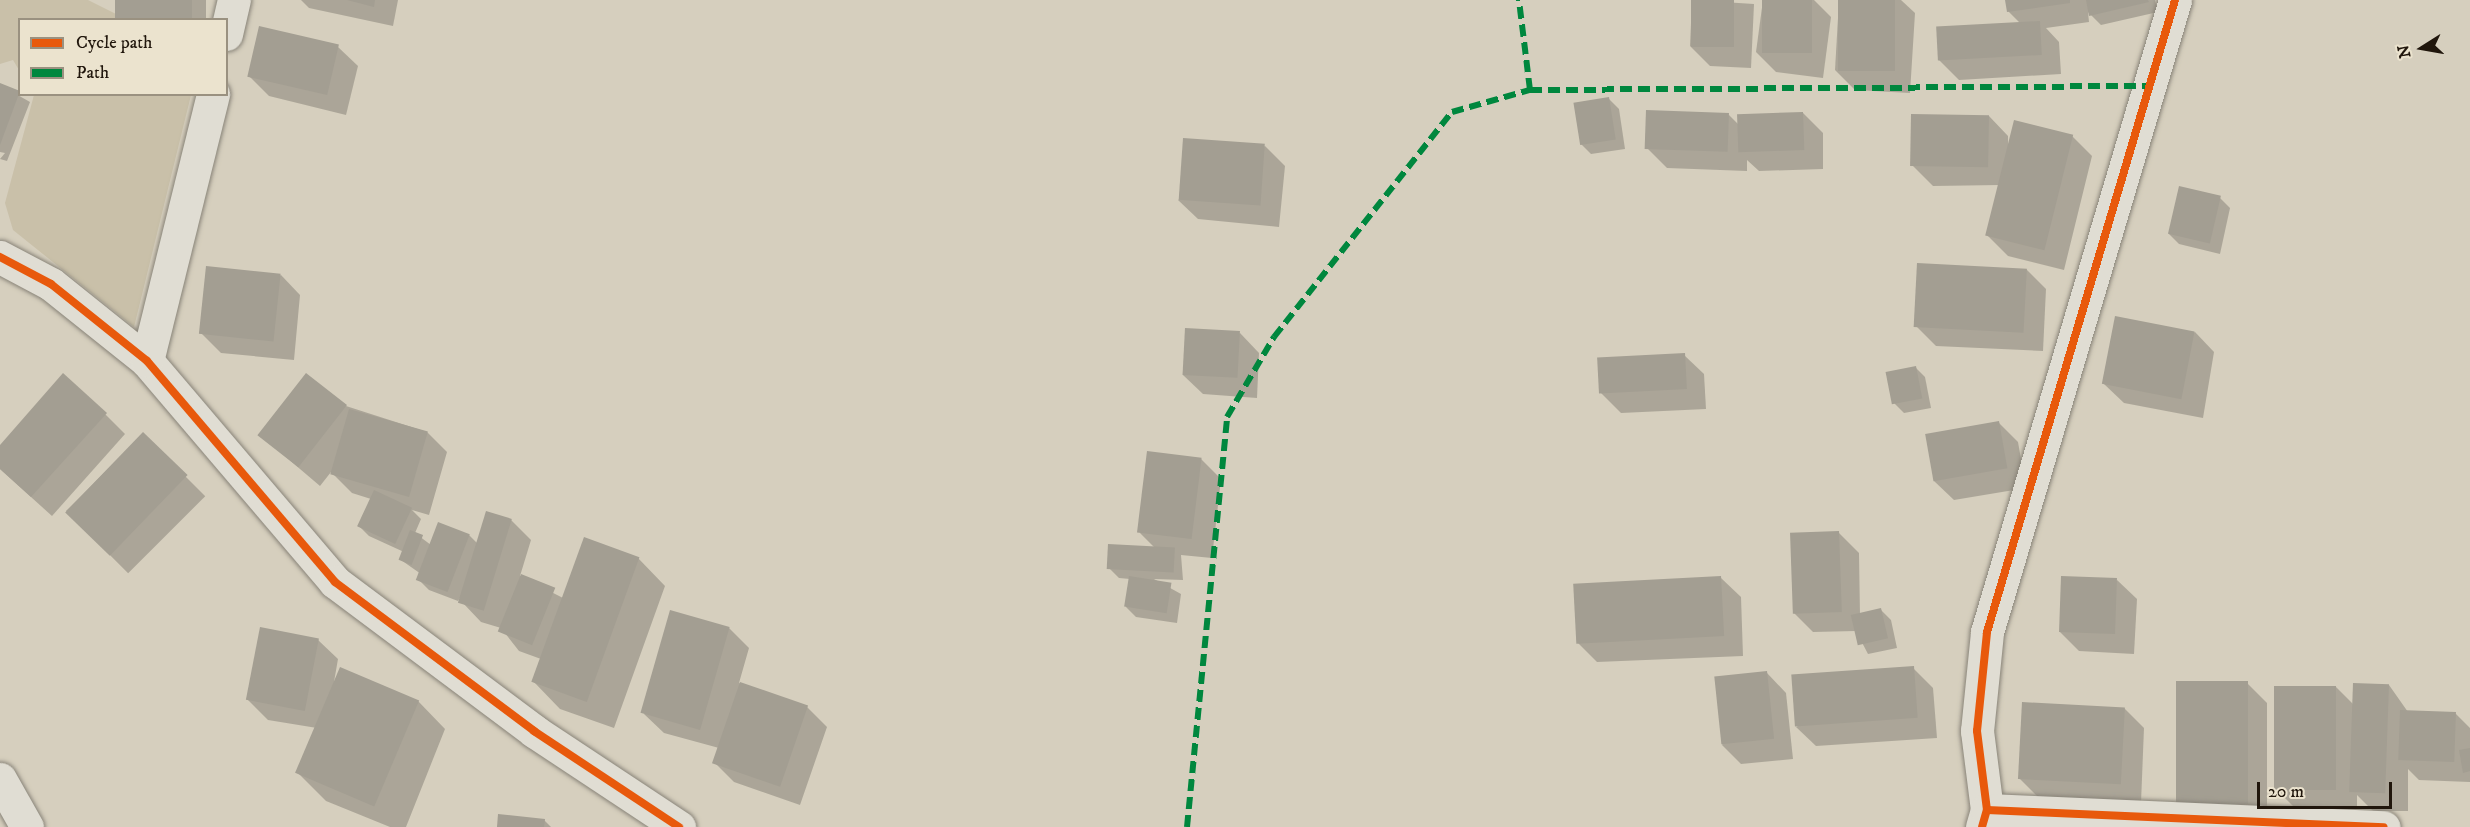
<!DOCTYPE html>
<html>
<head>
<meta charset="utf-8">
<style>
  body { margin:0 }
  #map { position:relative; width:2470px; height:827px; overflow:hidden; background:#d6cfbe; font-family:"IM FELL DW Pica",serif }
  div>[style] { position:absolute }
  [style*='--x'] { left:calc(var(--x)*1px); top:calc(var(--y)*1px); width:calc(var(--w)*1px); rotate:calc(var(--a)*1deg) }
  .green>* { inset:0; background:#c9c0a9 }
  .shadow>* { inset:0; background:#0003; transform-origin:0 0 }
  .building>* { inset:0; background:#a39e92; transform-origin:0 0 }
  .roads { filter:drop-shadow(0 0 2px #888378) drop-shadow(0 0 2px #888378) }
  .street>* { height:33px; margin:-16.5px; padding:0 16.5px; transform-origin:16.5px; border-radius:16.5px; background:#e0ddd3 }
  .quiet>* { height:6px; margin-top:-3px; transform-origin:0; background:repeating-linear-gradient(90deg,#00873e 0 12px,transparent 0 18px) }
  .cycleway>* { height:8px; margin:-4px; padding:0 4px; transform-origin:4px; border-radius:4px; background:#e8590c }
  span { translate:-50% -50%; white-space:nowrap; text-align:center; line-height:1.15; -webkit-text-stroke:4.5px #ebe3ce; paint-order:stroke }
  .legend { position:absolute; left:18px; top:18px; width:210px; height:78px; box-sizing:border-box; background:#ebe3ce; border:2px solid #9a9180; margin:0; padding:8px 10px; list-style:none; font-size:18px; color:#20160c }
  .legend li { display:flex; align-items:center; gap:12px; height:30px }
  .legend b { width:30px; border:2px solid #9a9180 }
  .north { position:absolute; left:2392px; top:18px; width:60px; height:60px; -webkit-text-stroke:4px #ebe3ce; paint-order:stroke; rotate:259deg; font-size:16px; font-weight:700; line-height:24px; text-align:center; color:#20160c }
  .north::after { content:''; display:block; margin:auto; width:21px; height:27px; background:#20160c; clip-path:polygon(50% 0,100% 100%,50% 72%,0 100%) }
  .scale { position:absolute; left:2257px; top:782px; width:135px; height:27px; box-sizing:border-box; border:3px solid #20160c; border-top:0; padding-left:8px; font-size:18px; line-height:21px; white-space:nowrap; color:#20160c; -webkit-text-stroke:4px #ebe3ce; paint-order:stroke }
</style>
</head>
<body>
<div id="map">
  <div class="green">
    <i style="clip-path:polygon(0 0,88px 0,126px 19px,20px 20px,19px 70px,13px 60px,0 64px)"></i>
    <i style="clip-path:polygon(34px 95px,191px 95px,134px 327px,13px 230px,5px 203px)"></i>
  </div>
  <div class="shadow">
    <i style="left:116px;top:0;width:90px;height:20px"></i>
    <i style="clip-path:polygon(301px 0,398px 0,393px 26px,309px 8px)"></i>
    <i style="clip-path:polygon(1692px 0,1754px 4px,1751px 68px,1710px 66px,1690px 46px)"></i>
    <i style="clip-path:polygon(1763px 0,1814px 0,1831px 17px,1823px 78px,1776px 72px,1756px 52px)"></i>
    <i style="clip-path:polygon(1839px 0,1901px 0,1915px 13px,1910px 93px,1855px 90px,1835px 70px)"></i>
    <i style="clip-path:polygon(2006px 0,2155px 0,2158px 12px,2101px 25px,2088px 12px,2089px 22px,2046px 28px,2059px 42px,2061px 74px,1959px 80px,1939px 60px,2020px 23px,2008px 11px)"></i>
    <i style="clip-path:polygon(338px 47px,358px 66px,346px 115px,269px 96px,249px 76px)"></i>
    <i style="clip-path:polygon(0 85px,30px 102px,7px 161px,0 159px,5px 153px,0 152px)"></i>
    <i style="clip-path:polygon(1609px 99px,1619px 109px,1625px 149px,1591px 154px,1581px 144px)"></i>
    <i style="clip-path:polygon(1803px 113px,1823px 133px,1823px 169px,1759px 171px,1747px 160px,1747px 171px,1667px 168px,1647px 148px,1729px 115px,1739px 125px)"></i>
    <i style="clip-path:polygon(1989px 116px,2008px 136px,2008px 144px,2072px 136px,2092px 156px,2064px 270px,2008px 256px,1988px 236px,2000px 185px,1933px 186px,1913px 166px)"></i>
    <i style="clip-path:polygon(1265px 146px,1285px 166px,1279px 227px,1198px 219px,1178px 200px)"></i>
    <i style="clip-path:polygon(2220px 198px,2230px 208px,2220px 254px,2179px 244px,2169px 234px)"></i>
    <i style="clip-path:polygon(2026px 269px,2046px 289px,2043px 351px,1936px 346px,1916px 326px)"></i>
    <i style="clip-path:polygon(281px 275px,300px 295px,294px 360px,221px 353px,201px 333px)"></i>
    <i style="clip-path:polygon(2195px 332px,2214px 352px,2203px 418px,2124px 403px,2104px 384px)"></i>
    <i style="clip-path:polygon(1240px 333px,1259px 353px,1257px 398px,1203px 394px,1183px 375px)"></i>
    <i style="clip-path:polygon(1684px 355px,1704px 374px,1706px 409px,1621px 413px,1601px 393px)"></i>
    <i style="clip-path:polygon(1915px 367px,1925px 377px,1931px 408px,1904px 413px,1894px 403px)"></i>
    <i style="clip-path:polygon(346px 406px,427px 432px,447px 452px,429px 515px,412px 510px,421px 519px,415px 533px,431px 545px,469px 535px,478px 544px,511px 520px,531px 540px,520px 576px,563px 598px,638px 558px,665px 586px,614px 728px,560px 709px,533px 681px,541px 659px,519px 651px,501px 628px,481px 622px,462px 602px,466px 588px,458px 601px,429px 590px,419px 580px,421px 574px,401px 560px,404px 552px,369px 536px,359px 526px,371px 499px,352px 493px,331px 472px,320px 486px,260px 435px)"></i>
    <i style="clip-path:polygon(105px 414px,125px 434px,52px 516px,0 469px,0 447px)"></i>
    <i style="clip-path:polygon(1998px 422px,2018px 442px,2026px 488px,1954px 500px,1934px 481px)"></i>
    <i style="left:143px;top:434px;width:88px;height:109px;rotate:45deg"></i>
    <i style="clip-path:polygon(1201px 459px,1221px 479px,1212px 558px,1181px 555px,1183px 580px,1154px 579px,1181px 594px,1177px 623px,1136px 617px,1126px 607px,1130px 579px,1119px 578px,1109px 568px,1155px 548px,1140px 533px)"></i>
    <i style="clip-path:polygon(1839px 533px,1859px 553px,1860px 615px,1881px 610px,1891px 620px,1897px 648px,1868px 654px,1856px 631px,1813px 632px,1793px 612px)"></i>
    <i style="clip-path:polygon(1721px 578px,1741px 597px,1743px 656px,1597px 662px,1577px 642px)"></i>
    <i style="clip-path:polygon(2117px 580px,2137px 599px,2134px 654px,2079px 651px,2060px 632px)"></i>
    <i style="clip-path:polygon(729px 628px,749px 648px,739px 683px,807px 707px,827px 727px,800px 805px,734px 782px,714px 762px,719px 748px,664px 733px,644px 714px)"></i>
    <i style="clip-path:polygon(318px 640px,338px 659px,334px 682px,418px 701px,445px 729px,406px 827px,390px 827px,326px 801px,298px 773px,317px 728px,268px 720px,248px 700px)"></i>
    <i style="clip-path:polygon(1913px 668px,1933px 688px,1937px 738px,1816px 746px,1796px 727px)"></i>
    <i style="clip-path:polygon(1767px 673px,1786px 693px,1793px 759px,1741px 764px,1722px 745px)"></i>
    <i style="clip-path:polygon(2247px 683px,2267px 703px,2267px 824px,2197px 823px)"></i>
    <i style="clip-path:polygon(2389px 685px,2408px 712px,2456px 714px,2470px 728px,2470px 782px,2419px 780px,2408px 769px,2408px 811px,2373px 811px,2357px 795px,2357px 809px,2296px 809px,2276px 789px,2336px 687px,2354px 705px)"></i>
    <i style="clip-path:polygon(2124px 708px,2144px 728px,2141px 803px,2040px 799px,2020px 779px)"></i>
    <i style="clip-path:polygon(544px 820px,551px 827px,499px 827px)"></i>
  </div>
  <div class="building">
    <i style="left:115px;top:0;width:77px;height:20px"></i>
    <i style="clip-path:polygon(347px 0,375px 0,374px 7px)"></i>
    <i style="left:1691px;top:0;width:43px;height:47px"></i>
    <i style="left:1762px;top:0;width:50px;height:53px"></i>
    <i style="left:1838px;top:0;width:57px;height:71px"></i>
    <i style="clip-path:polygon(2005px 0,2070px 0,2070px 3px,2007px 12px)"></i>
    <i style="clip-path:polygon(2086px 0,2148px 0,2149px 2px,2089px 16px)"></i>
    <i style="left:2040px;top:21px;width:34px;height:104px;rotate:87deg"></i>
    <i style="left:259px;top:26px;width:82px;height:52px;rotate:13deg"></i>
    <i style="clip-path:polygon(0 83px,20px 91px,0 145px)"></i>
    <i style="left:1609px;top:97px;width:43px;height:36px;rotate:81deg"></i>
    <i style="left:1646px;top:110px;width:83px;height:39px;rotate:2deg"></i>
    <i style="left:1803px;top:112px;width:38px;height:66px;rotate:88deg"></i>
    <i style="left:1911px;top:114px;width:78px;height:52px;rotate:1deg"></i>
    <i style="left:2014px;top:120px;width:61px;height:119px;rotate:14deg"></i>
    <i style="left:1183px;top:138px;width:82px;height:62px;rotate:4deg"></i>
    <i style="left:2179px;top:186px;width:43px;height:49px;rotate:13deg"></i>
    <i style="left:1917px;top:263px;width:110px;height:64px;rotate:3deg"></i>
    <i style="left:206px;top:266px;width:75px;height:68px;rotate:6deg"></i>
    <i style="left:2115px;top:316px;width:81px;height:69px;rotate:11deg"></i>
    <i style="left:1185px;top:328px;width:55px;height:47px;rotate:3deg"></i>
    <i style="left:1685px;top:353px;width:36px;height:88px;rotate:87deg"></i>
    <i style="left:1916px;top:366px;width:33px;height:31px;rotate:79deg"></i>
    <i style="clip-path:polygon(63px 373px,107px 413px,31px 497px,0 469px,0 445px)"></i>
    <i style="left:306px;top:373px;width:52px;height:79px;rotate:38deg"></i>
    <i style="left:349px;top:409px;width:82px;height:68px;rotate:16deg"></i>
    <i style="left:1999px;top:421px;width:48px;height:75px;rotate:80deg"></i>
    <i style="left:143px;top:432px;width:62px;height:112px;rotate:44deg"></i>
    <i style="left:1147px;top:451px;width:55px;height:82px;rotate:7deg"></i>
    <i style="left:374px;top:490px;width:42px;height:40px;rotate:25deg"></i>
    <i style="left:486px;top:511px;width:27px;height:96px;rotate:17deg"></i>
    <i style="left:438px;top:522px;width:34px;height:62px;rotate:21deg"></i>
    <i style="left:410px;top:530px;width:14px;height:32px;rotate:21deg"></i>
    <i style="left:1839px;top:531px;width:81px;height:49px;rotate:88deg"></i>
    <i style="left:584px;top:537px;width:59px;height:154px;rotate:20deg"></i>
    <i style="left:1108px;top:544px;width:67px;height:25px;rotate:3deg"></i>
    <i style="left:521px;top:574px;width:37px;height:62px;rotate:22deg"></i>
    <i style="left:1129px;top:576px;width:43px;height:31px;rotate:9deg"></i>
    <i style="left:1721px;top:576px;width:60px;height:148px;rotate:87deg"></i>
    <i style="left:2061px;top:576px;width:56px;height:56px;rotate:2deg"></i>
    <i style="left:1881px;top:608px;width:31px;height:31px;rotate:77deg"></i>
    <i style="left:670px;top:610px;width:62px;height:107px;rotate:16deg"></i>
    <i style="left:260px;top:627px;width:60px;height:74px;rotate:11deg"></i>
    <i style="left:1914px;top:666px;width:52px;height:123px;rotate:86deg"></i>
    <i style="left:340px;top:667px;width:86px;height:115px;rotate:23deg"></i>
    <i style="left:1767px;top:671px;width:68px;height:53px;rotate:84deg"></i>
    <i style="left:2176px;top:681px;width:72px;height:123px"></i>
    <i style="left:740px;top:682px;width:72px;height:86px;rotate:19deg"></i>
    <i style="left:2353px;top:683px;width:36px;height:109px;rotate:2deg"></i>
    <i style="left:2274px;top:686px;width:62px;height:104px"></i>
    <i style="left:2022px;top:702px;width:103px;height:77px;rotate:3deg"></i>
    <i style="left:2400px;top:710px;width:56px;height:50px;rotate:2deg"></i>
    <i style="clip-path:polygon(2470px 748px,2470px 771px,2463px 773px,2459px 750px)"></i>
    <i style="clip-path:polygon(498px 814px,545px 819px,544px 827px,497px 827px)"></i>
  </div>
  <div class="roads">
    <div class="street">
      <i style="--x:226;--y:34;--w:35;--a:-77"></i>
      <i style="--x:0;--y:257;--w:58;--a:27.9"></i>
      <i style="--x:51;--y:284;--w:123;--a:38.7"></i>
      <i style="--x:147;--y:361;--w:290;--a:49.6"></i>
      <i style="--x:335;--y:582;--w:249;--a:36.8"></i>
      <i style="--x:534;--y:731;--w:174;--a:33.5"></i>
      <i style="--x:147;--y:361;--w:275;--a:-76.1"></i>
      <i style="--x:0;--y:779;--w:55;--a:60.6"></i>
      <i style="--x:1987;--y:810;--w:80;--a:-97.2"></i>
      <i style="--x:1977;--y:731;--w:100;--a:-84.2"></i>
      <i style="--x:1987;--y:632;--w:659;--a:-73.43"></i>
      <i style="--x:1982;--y:827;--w:18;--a:-74"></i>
      <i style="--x:1987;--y:810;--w:397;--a:2.5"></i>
    </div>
  </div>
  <div class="quiet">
    <i style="--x:1530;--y:90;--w:622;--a:-0.37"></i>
    <i style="--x:1187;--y:827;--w:412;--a:-84.4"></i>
    <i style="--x:1227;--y:417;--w:93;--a:-59.6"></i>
    <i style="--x:1274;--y:337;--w:287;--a:-51.7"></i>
    <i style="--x:1452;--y:112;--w:81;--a:-15.8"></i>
    <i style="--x:1530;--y:90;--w:91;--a:-97"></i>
  </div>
  <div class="cycleway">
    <i style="--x:0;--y:257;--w:58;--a:27.9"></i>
    <i style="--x:51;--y:284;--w:123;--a:38.7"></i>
    <i style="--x:147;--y:361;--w:290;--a:49.6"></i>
    <i style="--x:335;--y:582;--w:249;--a:36.8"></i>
    <i style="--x:534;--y:731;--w:174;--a:33.5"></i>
    <i style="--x:1987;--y:810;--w:80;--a:-97.2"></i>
    <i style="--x:1977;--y:731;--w:100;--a:-84.2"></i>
    <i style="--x:1987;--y:632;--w:659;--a:-73.43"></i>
    <i style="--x:1982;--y:827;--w:18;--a:-74"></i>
    <i style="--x:1987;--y:810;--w:397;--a:2.5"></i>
  </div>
  <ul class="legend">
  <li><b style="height:8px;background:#e8590c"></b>Cycle path</li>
  <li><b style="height:8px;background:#00873e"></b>Path</li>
  </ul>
  <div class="north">N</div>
  <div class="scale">20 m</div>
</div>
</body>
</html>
